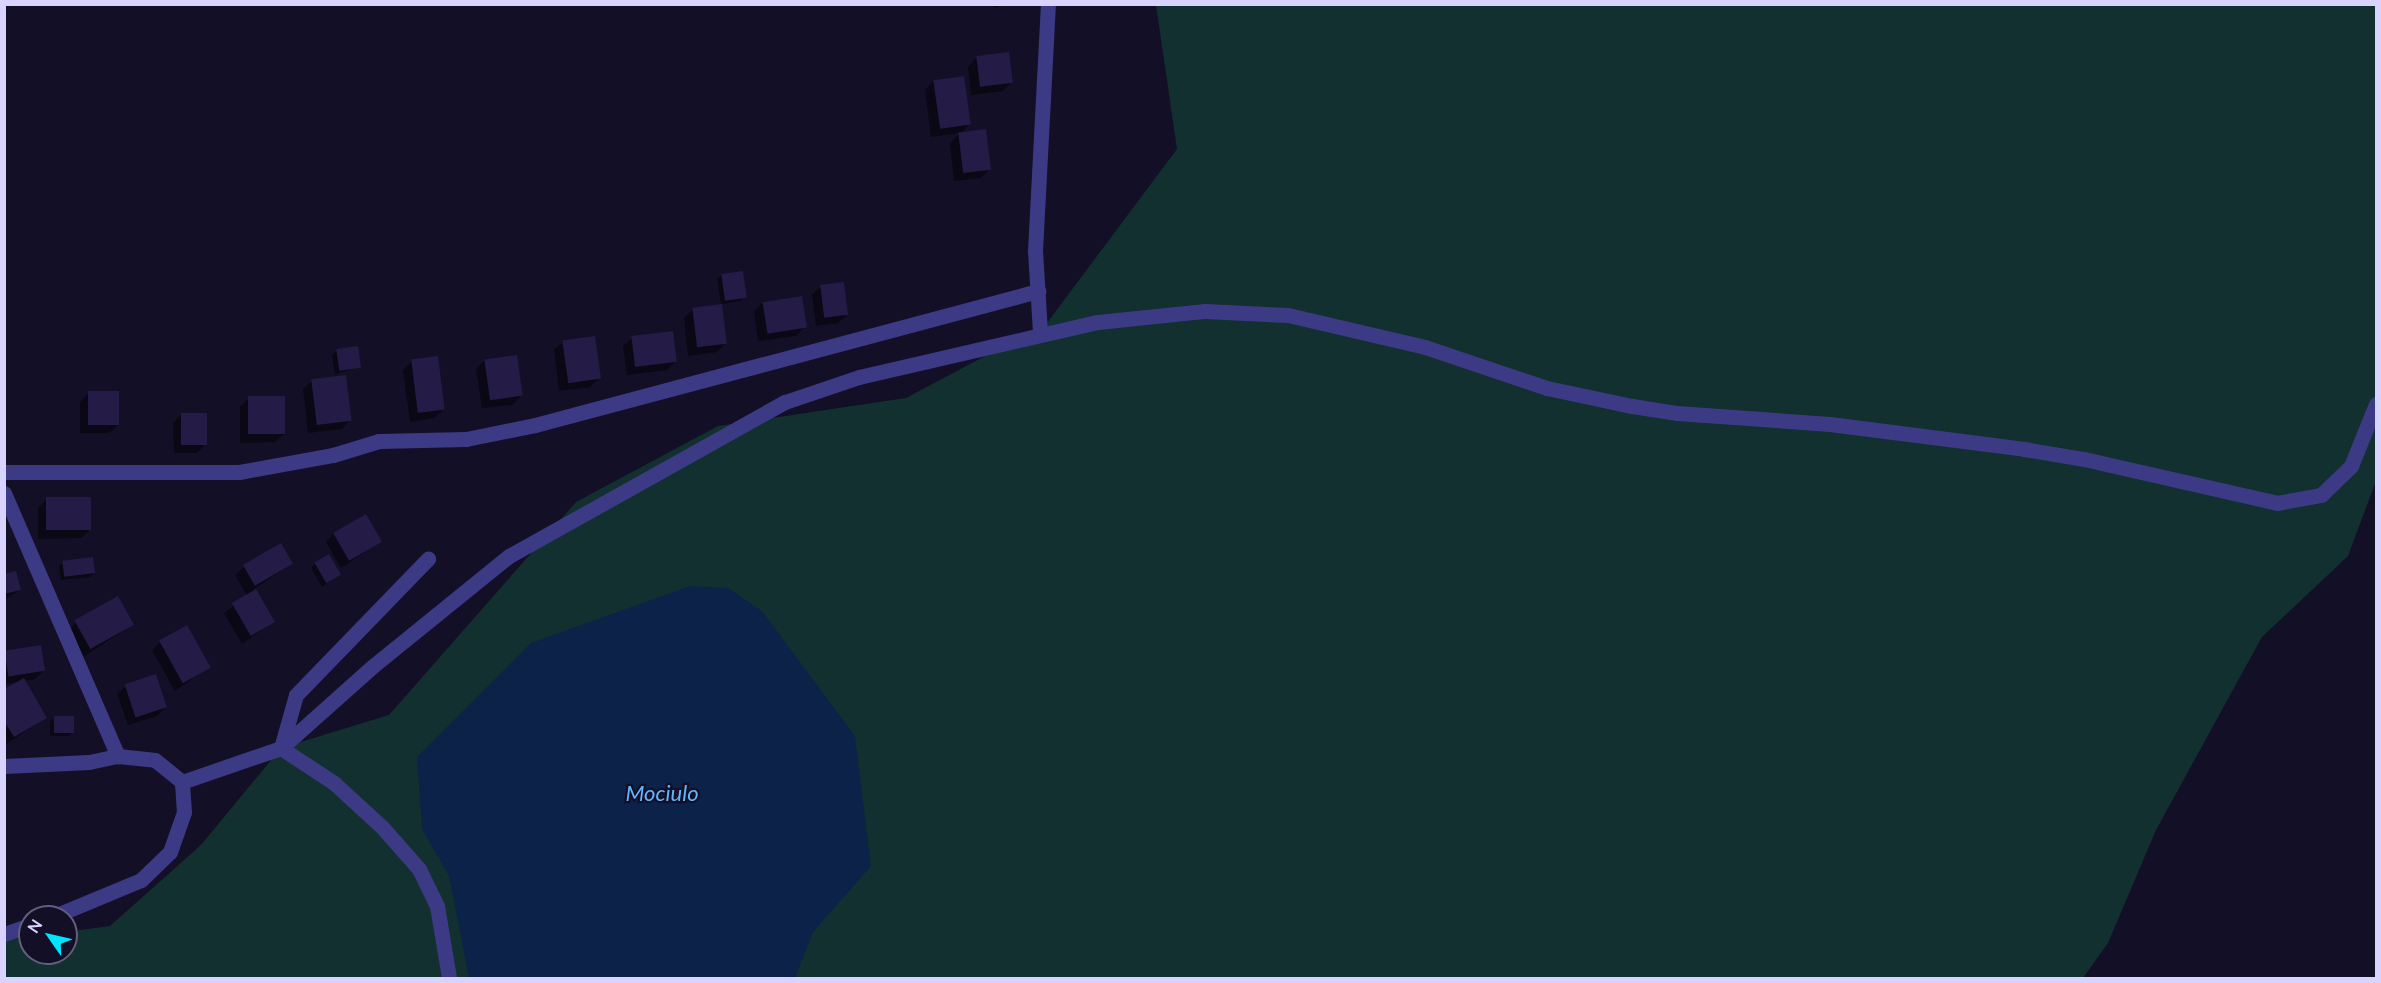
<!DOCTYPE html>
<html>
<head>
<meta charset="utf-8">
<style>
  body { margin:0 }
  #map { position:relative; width:2381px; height:983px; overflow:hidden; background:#130f26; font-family:Lato,sans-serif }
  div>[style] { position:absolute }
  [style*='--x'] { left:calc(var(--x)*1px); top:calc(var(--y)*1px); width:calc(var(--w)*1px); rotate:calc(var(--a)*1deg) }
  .green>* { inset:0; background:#12302f }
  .water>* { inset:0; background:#0c2248 }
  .shadow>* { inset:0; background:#0007 }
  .building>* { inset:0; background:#241b47; transform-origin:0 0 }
  .minor>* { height:15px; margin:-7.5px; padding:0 7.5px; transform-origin:7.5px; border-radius:7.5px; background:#3d3a85 }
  span { translate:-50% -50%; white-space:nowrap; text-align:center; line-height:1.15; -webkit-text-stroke:4.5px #130f26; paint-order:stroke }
  .water-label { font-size:22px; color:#62b6ff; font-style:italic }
  .frame { position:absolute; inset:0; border:6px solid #d9d4ff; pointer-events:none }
  .north { position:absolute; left:18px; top:905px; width:60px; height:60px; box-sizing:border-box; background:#130f26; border:2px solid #625e7d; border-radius:50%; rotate:304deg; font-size:16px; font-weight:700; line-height:24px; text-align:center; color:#d9d4ff }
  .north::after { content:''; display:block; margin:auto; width:21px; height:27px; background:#00e5ff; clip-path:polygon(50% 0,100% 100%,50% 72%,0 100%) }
</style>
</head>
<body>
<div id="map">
  <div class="green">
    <i style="clip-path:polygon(1156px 5px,2376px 5px,2376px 481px,2348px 556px,2262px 637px,2156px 830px,2108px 943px,2083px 978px,5px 978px,4px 940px,30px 937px,30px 953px,66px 953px,66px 932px,110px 926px,201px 845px,281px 748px,389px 715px,576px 502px,718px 426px,906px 398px,1047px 323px,1177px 149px)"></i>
  </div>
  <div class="water">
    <i style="clip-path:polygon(690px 586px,728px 588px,762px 611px,855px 736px,871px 866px,813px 932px,795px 978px,469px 978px,449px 876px,422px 829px,417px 757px,531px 643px)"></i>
  </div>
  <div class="shadow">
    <i style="clip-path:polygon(993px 4px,1006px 4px,994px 8px)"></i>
    <i style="clip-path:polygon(976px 58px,1012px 82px,1003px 91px,971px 95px,968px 67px)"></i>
    <i style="clip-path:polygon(933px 81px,969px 125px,959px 135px,990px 169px,981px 178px,954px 181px,950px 143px,960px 133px,931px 137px,925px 90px)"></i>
    <i style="clip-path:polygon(721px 275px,745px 297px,741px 301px,721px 304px,717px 279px)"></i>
    <i style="clip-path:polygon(820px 287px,847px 315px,838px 323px,816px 326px,812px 295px)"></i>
    <i style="clip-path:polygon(763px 302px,805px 327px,796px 336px,758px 341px,754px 311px)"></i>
    <i style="clip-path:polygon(692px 310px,725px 344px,717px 352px,688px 356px,684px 318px)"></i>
    <i style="clip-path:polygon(632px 338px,675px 362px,667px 370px,627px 375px,623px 346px)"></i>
    <i style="clip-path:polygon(563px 342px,599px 379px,590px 387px,559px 391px,554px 350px)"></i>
    <i style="clip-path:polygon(336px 351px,359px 367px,335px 374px,332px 355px)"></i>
    <i style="clip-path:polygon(485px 360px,521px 396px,512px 405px,482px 408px,476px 369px)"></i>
    <i style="clip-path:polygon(412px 361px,443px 410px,434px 418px,410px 422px,403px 370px)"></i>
    <i style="clip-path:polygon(312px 381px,350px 420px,342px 429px,308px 433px,303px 389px)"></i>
    <i style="clip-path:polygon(89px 393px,118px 425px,109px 433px,80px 433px,80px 402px)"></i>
    <i style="clip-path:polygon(249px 398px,284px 434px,275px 442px,240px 443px,240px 407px)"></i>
    <i style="clip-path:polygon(182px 414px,206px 444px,197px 453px,174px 453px,173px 423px)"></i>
    <i style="clip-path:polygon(47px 499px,90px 530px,81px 538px,38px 539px,38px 508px)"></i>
    <i style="clip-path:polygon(334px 533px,380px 542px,341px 568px,326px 542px)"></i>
    <i style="clip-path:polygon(63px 562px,94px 573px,90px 577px,61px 580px,59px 566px)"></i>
    <i style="clip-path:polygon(292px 564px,254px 589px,273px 622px,242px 644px,224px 613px,247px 596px,235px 575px,244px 567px)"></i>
    <i style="clip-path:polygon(315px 564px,339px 575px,322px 587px,311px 568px)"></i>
    <i style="clip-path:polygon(4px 576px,20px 590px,4px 600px)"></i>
    <i style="clip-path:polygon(76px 622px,132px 625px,83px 657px,68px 631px)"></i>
    <i style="clip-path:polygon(160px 642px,209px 667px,175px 691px,152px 650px)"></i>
    <i style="clip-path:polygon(4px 653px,44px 671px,35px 679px,24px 681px,45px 718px,5px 745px,4px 691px,20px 682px,4px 684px)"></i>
    <i style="clip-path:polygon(126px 686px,166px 707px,157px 716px,128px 725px,117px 694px)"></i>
    <i style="clip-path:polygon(54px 718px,73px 732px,69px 736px,50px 736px,50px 722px)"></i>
  </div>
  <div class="building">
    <i style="left:1009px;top:52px;width:31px;height:33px;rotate:83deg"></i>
    <i style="left:964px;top:76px;width:49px;height:31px;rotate:82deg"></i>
    <i style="left:986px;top:129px;width:41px;height:28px;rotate:83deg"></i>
    <i style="left:743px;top:271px;width:27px;height:22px;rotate:82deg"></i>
    <i style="left:844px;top:282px;width:33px;height:24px;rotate:83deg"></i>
    <i style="left:802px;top:296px;width:32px;height:40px;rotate:81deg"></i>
    <i style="left:722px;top:304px;width:40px;height:30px;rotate:83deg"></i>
    <i style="left:673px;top:331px;width:31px;height:42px;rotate:83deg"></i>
    <i style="left:595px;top:336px;width:43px;height:33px;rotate:82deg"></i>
    <i style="left:358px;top:346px;width:22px;height:22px;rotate:82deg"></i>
    <i style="left:517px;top:355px;width:41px;height:33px;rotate:82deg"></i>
    <i style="left:438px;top:356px;width:54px;height:27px;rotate:83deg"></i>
    <i style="left:346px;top:375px;width:46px;height:35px;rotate:83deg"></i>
    <i style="left:119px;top:391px;width:34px;height:31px;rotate:90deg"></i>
    <i style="left:285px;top:396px;width:38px;height:37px;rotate:90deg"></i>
    <i style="left:181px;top:413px;width:26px;height:32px"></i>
    <i style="left:91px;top:497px;width:33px;height:45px;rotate:90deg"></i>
    <i style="left:366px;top:514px;width:32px;height:38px;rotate:60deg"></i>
    <i style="left:281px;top:543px;width:24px;height:44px;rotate:60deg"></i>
    <i style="left:329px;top:554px;width:24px;height:17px;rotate:60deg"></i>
    <i style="left:93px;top:557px;width:16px;height:31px;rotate:83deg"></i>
    <i style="clip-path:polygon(16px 571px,21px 590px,4px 594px,4px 574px)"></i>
    <i style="left:256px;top:589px;width:38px;height:28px;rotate:60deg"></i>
    <i style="left:118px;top:596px;width:33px;height:50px;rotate:61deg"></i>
    <i style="left:187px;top:625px;width:49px;height:32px;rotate:61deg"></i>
    <i style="left:41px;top:645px;width:26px;height:37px;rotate:81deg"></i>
    <i style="left:156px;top:674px;width:35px;height:33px;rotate:72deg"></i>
    <i style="clip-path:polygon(24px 678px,47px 718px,14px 737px,4px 721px,4px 689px)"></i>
    <i style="left:54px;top:716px;width:20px;height:17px"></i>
  </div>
  <div class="minor">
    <i style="--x:1040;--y:332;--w:81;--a:-93.5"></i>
    <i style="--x:1035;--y:251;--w:247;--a:-87"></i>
    <i style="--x:4;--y:472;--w:235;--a:0"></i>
    <i style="--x:239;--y:472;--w:96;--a:-10.3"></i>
    <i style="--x:333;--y:455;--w:48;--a:-16.9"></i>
    <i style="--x:379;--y:441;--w:87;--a:-1.3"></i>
    <i style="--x:466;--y:439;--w:70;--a:-11.5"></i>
    <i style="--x:535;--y:425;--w:521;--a:-14.92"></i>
    <i style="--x:4;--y:493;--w:287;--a:66.6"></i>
    <i style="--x:281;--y:748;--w:64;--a:33.4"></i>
    <i style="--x:334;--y:783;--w:65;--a:42.5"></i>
    <i style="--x:382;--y:827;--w:56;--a:48.6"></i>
    <i style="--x:419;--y:869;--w:41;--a:64.1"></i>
    <i style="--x:437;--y:906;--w:73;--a:80.5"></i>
    <i style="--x:281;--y:748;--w:55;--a:-74.2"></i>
    <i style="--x:296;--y:695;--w:190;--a:-45.9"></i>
    <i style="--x:4;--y:766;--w:85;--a:-2.7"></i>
    <i style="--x:89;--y:762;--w:30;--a:-12"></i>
    <i style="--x:118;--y:756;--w:37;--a:6"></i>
    <i style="--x:155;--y:760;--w:35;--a:39"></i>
    <i style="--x:182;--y:782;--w:105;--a:-19"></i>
    <i style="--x:281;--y:748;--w:123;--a:-41.7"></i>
    <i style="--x:373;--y:666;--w:175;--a:-39"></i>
    <i style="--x:509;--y:556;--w:316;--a:-29.2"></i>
    <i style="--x:785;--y:402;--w:78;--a:-18.7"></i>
    <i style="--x:859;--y:377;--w:245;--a:-13"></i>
    <i style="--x:1098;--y:322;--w:108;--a:-5.9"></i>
    <i style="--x:1205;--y:311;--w:83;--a:2.8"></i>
    <i style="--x:1288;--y:315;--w:141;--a:13.1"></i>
    <i style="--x:1425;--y:347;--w:129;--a:18.6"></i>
    <i style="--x:1547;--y:388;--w:87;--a:12"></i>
    <i style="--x:1632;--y:406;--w:46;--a:8.8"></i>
    <i style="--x:1677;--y:413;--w:153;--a:4.1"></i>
    <i style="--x:1830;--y:424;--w:196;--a:7.3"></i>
    <i style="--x:2024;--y:449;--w:61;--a:9.5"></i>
    <i style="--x:2084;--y:459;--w:198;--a:12.8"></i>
    <i style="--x:2277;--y:503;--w:45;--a:-10.3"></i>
    <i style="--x:2321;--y:495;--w:42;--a:-44"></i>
    <i style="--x:2351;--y:466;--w:67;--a:-68"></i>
    <i style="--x:52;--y:917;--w:96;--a:-22.6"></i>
    <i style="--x:141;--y:880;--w:40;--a:-44"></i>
    <i style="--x:170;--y:852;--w:42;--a:-70.7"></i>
    <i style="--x:184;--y:812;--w:30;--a:-94"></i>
    <i style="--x:4;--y:934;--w:28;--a:-19"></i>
  </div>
  <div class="water-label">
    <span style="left:662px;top:793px">Mociulo</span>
  </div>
  <div class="frame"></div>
  <div class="north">N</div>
</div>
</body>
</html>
